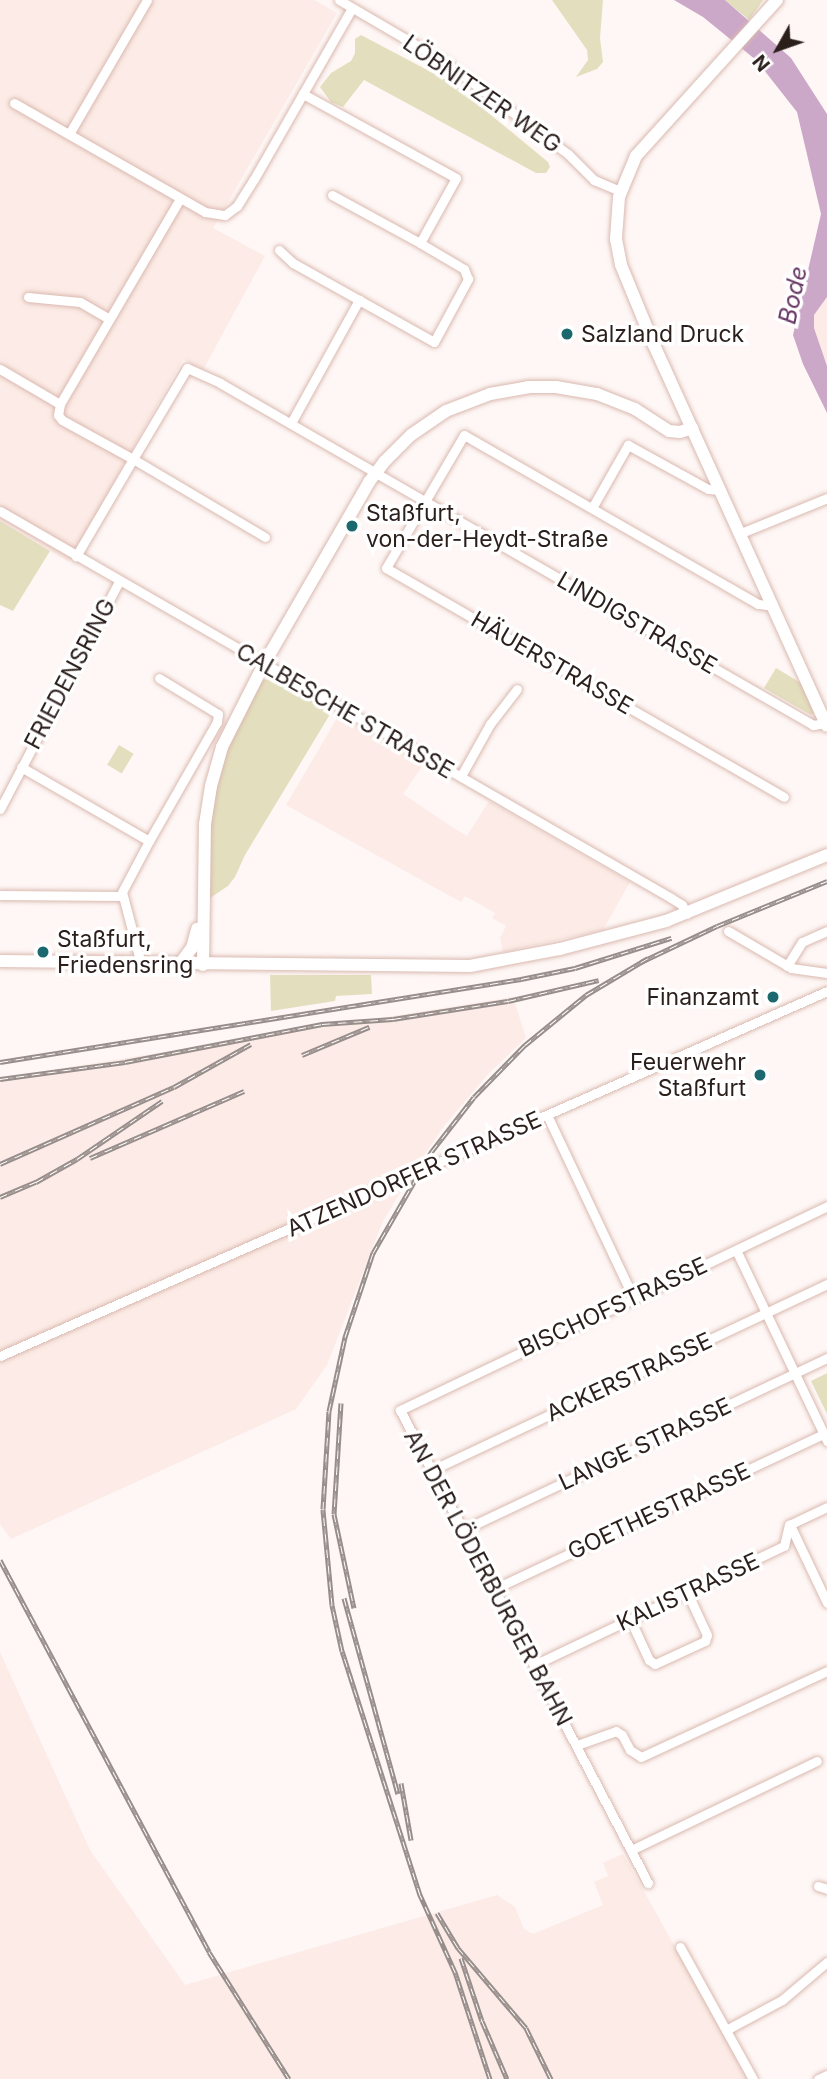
<!DOCTYPE html>
<html>
<head>
<meta charset="utf-8">
<style>
  body { margin:0 }
  #map { position:relative; width:827px; height:2079px; overflow:hidden; background:#fef7f5; font-family:Inter,sans-serif }
  div>[style] { position:absolute }
  [style*='--x'] { left:calc(var(--x)*1px); top:calc(var(--y)*1px); width:calc(var(--w)*1px); rotate:calc(var(--a)*1deg) }
  .built>* { inset:0; background:#fcebe6 }
  .green>* { inset:0; background:#e3dfbe; transform-origin:0 0 }
  .water>* { inset:0; background:#cba7c8 }
  .roads { filter:drop-shadow(0 0 2px #dab9b0) drop-shadow(0 0 2px #dab9b0) }
  .street>* { height:9px; margin:-4.5px; padding:0 4.5px; transform-origin:4.5px; border-radius:4.5px; background:#fff }
  .secondary>* { height:12px; margin:-6px; padding:0 6px; transform-origin:6px; border-radius:6px; background:#fff }
  .rail>* { height:5px; margin-top:-2.5px; transform-origin:0; background:repeating-linear-gradient(90deg,#fff 0 8px,#978e8b 0 16px); box-sizing:border-box; border-block:2px solid #978e8b }
  .dots>* { width:19px; height:19px; translate:-50% -50%; box-sizing:border-box; border:4px solid #fff; border-radius:50% }
  span { translate:-50% -50%; white-space:nowrap; text-align:center; line-height:1.15; -webkit-text-stroke:7px #fff; paint-order:stroke }
  .street-label { font-size:23px; color:#2b1f1c }
  .poi-label { font-size:23px; color:#2b1f1c }
  .left { translate:0 -50%; text-align:left }
  .right { translate:-100% -50%; text-align:right }
  .water-label { font-size:24px; color:#683965; font-style:italic }
  .north { position:absolute; left:743px; top:14px; width:70px; height:70px; -webkit-text-stroke:5px #fff; paint-order:stroke; rotate:230deg; font-size:19px; font-weight:700; line-height:28px; text-align:center; color:#2b1f1c }
  .north::after { content:''; display:block; margin:auto; width:24px; height:32px; background:#2b1f1c; clip-path:polygon(50% 0,100% 100%,50% 72%,0 100%) }
</style>
</head>
<body>
<div id="map">
  <div class="built">
    <i style="clip-path:polygon(0 0,314px 0,337px 13px,213px 228px,265px 256px,203px 370px,183px 359px,69px 562px,0 521px)"></i>
    <i style="clip-path:polygon(827px 287px,827px 366px,814px 328px,814px 315px,827px 297px)"></i>
    <i style="clip-path:polygon(339px 715px,423px 765px,403px 794px,455px 829px,467px 836px,489px 801px,630px 882px,603px 930px,503px 952px,500px 938px,506px 926px,492px 918px,495px 913px,465px 896px,461px 902px,286px 805px)"></i>
    <i style="clip-path:polygon(513px 997px,526px 1038px,489px 1073px,444px 1126px,414px 1170px,383px 1221px,327px 1365px,296px 1409px,11px 1539px,0 1524px,0 1078px)"></i>
    <i style="clip-path:polygon(0 1652px,90px 1850px,185px 1985px,497px 1895px,515px 1907px,524px 1929px,533px 1934px,603px 1905px,594px 1882px,608px 1876px,603px 1863px,623px 1854px,749px 2079px,0 2079px)"></i>
  </div>
  <div class="green">
    <i style="clip-path:polygon(552px 0,603px 0,600px 38px,603px 62px,597px 69px,576px 77px,588px 60px,587px 50px)"></i>
    <i style="clip-path:polygon(725px 0,763px 0,749px 20px)"></i>
    <i style="clip-path:polygon(361px 35px,452px 83px,548px 162px,550px 167px,546px 173px,536px 173px,364px 80px,343px 107px,331px 102px,320px 87px,331px 73px,351px 61px,355px 53px,355px 39px)"></i>
    <i style="clip-path:polygon(0 521px,50px 551px,13px 611px,0 605px)"></i>
    <i style="clip-path:polygon(776px 668px,801px 683px,814px 713px,811px 715px,764px 688px)"></i>
    <i style="clip-path:polygon(273px 678px,332px 711px,245px 855px,235px 877px,228px 886px,210px 898px,210px 830px,216px 785px,229px 742px,260px 681px)"></i>
    <i style="left:119px;top:745px;width:17px;height:23px;rotate:31deg"></i>
    <i style="clip-path:polygon(270px 975px,371px 975px,372px 994px,336px 996px,335px 1001px,271px 1011px)"></i>
    <i style="clip-path:polygon(827px 1373px,827px 1414px,811px 1381px)"></i>
  </div>
  <div class="water">
    <i style="clip-path:polygon(674px 0,725px 0,791px 58px,827px 114px,827px 297px,814px 315px,814px 328px,827px 366px,827px 413px,803px 364px,793px 335px,821px 214px,797px 112px,756px 60px,703px 17px)"></i>
  </div>
  <div class="roads">
    <div class="street">
      <i style="--x:339;--y:0;--w:123;--a:30.3"></i>
      <i style="--x:445;--y:62;--w:154;--a:36.8"></i>
      <i style="--x:568;--y:154;--w:37;--a:45"></i>
      <i style="--x:594;--y:180;--w:28;--a:23"></i>
      <i style="--x:14;--y:103;--w:220;--a:29.7"></i>
      <i style="--x:205;--y:212;--w:20;--a:9"></i>
      <i style="--x:225;--y:215;--w:15;--a:-37"></i>
      <i style="--x:237;--y:206;--w:32;--a:-58"></i>
      <i style="--x:254;--y:179;--w:197;--a:-60.2"></i>
      <i style="--x:69;--y:134;--w:155;--a:-59.8"></i>
      <i style="--x:332;--y:195;--w:100;--a:28.6"></i>
      <i style="--x:279;--y:250;--w:19;--a:43"></i>
      <i style="--x:293;--y:263;--w:76;--a:29.3"></i>
      <i style="--x:28;--y:297;--w:52;--a:5.5"></i>
      <i style="--x:80;--y:302;--w:34;--a:30"></i>
      <i style="--x:0;--y:369;--w:69;--a:30.3"></i>
      <i style="--x:60;--y:404;--w:11;--a:100"></i>
      <i style="--x:58;--y:415;--w:6;--a:51"></i>
      <i style="--x:62;--y:420;--w:81;--a:28.8"></i>
      <i style="--x:133;--y:459;--w:113;--a:120.4"></i>
      <i style="--x:60;--y:404;--w:238;--a:-59.7"></i>
      <i style="--x:291;--y:423;--w:141;--a:-61.1"></i>
      <i style="--x:359;--y:300;--w:86;--a:29.2"></i>
      <i style="--x:434;--y:342;--w:72;--a:-61.6"></i>
      <i style="--x:468;--y:279;--w:11;--a:-112"></i>
      <i style="--x:464;--y:269;--w:51;--a:-149.4"></i>
      <i style="--x:420;--y:243;--w:74;--a:-61"></i>
      <i style="--x:456;--y:178;--w:175;--a:-151.2"></i>
      <i style="--x:592;--y:508;--w:73;--a:-60.3"></i>
      <i style="--x:628;--y:445;--w:91;--a:28.8"></i>
      <i style="--x:708;--y:489;--w:13;--a:4"></i>
      <i style="--x:0;--y:511;--w:775;--a:29.97"></i>
      <i style="--x:671;--y:898;--w:13;--a:32"></i>
      <i style="--x:682;--y:905;--w:10;--a:61"></i>
      <i style="--x:741;--y:533;--w:93;--a:-22.1"></i>
      <i style="--x:265;--y:537;--w:153;--a:-149.4"></i>
      <i style="--x:133;--y:459;--w:106;--a:-59.3"></i>
      <i style="--x:187;--y:368;--w:36;--a:24"></i>
      <i style="--x:220;--y:383;--w:685;--a:29.97"></i>
      <i style="--x:813;--y:725;--w:13;--a:-9"></i>
      <i style="--x:773;--y:606;--w:15;--a:-172"></i>
      <i style="--x:758;--y:604;--w:339;--a:-150.1"></i>
      <i style="--x:464;--y:435;--w:154;--a:120.4"></i>
      <i style="--x:386;--y:568;--w:459;--a:29.9"></i>
      <i style="--x:21;--y:767;--w:148;--a:30"></i>
      <i style="--x:149;--y:841;--w:137;--a:-60.3"></i>
      <i style="--x:217;--y:722;--w:8;--a:-83"></i>
      <i style="--x:218;--y:714;--w:69;--a:-148.6"></i>
      <i style="--x:461;--y:776;--w:60;--a:-60.9"></i>
      <i style="--x:490;--y:724;--w:44;--a:-52.4"></i>
      <i style="--x:0;--y:809;--w:257;--a:-62.4"></i>
      <i style="--x:0;--y:895;--w:122;--a:0.5"></i>
      <i style="--x:728;--y:931;--w:73;--a:30.4"></i>
      <i style="--x:791;--y:968;--w:36;--a:8"></i>
      <i style="--x:141;--y:964;--w:74;--a:-104.8"></i>
      <i style="--x:122;--y:892;--w:58;--a:-62.1"></i>
      <i style="--x:787;--y:966;--w:28;--a:-58"></i>
      <i style="--x:802;--y:942;--w:27;--a:-24"></i>
      <i style="--x:547;--y:1115;--w:201;--a:64.7"></i>
      <i style="--x:736;--y:1250;--w:212;--a:64.5"></i>
      <i style="--x:0;--y:1356;--w:904;--a:-23.81"></i>
      <i style="--x:432;--y:1470;--w:437;--a:-25.2"></i>
      <i style="--x:789;--y:1525;--w:42;--a:-25.3"></i>
      <i style="--x:790;--y:1525;--w:86;--a:64.6"></i>
      <i style="--x:463;--y:1530;--w:403;--a:-25.3"></i>
      <i style="--x:494;--y:1589;--w:364;--a:-25.2"></i>
      <i style="--x:630;--y:1619;--w:45;--a:65.1"></i>
      <i style="--x:649;--y:1660;--w:7;--a:34"></i>
      <i style="--x:655;--y:1664;--w:55;--a:-24.7"></i>
      <i style="--x:705;--y:1641;--w:6;--a:-72"></i>
      <i style="--x:707;--y:1635;--w:47;--a:-114.9"></i>
      <i style="--x:534;--y:1665;--w:277;--a:-25.5"></i>
      <i style="--x:784;--y:1546;--w:22;--a:-77"></i>
      <i style="--x:577;--y:1745;--w:41;--a:-19.7"></i>
      <i style="--x:616;--y:1731;--w:7;--a:34"></i>
      <i style="--x:622;--y:1735;--w:17;--a:62"></i>
      <i style="--x:630;--y:1750;--w:13;--a:32"></i>
      <i style="--x:641;--y:1757;--w:205;--a:-24.8"></i>
      <i style="--x:631;--y:1850;--w:206;--a:-25.6"></i>
      <i style="--x:648;--y:1883;--w:534;--a:-117.67"></i>
      <i style="--x:400;--y:1410;--w:473;--a:-25.5"></i>
      <i style="--x:818;--y:1886;--w:9;--a:18"></i>
      <i style="--x:680;--y:1947;--w:151;--a:61.1"></i>
      <i style="--x:726;--y:2030;--w:64;--a:-28.2"></i>
      <i style="--x:782;--y:2000;--w:59;--a:-40.2"></i>
      <i style="--x:818;--y:2079;--w:10;--a:-24"></i>
    </div>
    <div class="secondary">
      <i style="--x:777;--y:0;--w:210;--a:132.1"></i>
      <i style="--x:636;--y:156;--w:44;--a:112.5"></i>
      <i style="--x:619;--y:197;--w:42;--a:94.1"></i>
      <i style="--x:616;--y:239;--w:26;--a:79"></i>
      <i style="--x:621;--y:265;--w:87;--a:67.6"></i>
      <i style="--x:654;--y:345;--w:418;--a:65.6"></i>
      <i style="--x:0;--y:961;--w:470;--a:0.6"></i>
      <i style="--x:470;--y:966;--w:92;--a:-10.7"></i>
      <i style="--x:560;--y:949;--w:110;--a:-14.8"></i>
      <i style="--x:666;--y:921;--w:174;--a:-22.3"></i>
      <i style="--x:179;--y:965;--w:21;--a:-53"></i>
      <i style="--x:192;--y:948;--w:20;--a:-75"></i>
      <i style="--x:203;--y:965;--w:141;--a:-89.2"></i>
      <i style="--x:205;--y:824;--w:38;--a:-81"></i>
      <i style="--x:211;--y:786;--w:41;--a:-74.2"></i>
      <i style="--x:222;--y:747;--w:93;--a:-63.2"></i>
      <i style="--x:264;--y:664;--w:210;--a:-60"></i>
      <i style="--x:369;--y:482;--w:25;--a:-53"></i>
      <i style="--x:384;--y:462;--w:38;--a:-45"></i>
      <i style="--x:411;--y:435;--w:42;--a:-34.4"></i>
      <i style="--x:446;--y:411;--w:47;--a:-21.1"></i>
      <i style="--x:490;--y:394;--w:39;--a:-10"></i>
      <i style="--x:528;--y:387;--w:28;--a:0"></i>
      <i style="--x:556;--y:387;--w:42;--a:9.7"></i>
      <i style="--x:597;--y:394;--w:41;--a:21.5"></i>
      <i style="--x:635;--y:409;--w:40;--a:32.9"></i>
      <i style="--x:669;--y:431;--w:11;--a:5"></i>
      <i style="--x:680;--y:432;--w:13;--a:-18"></i>
    </div>
  </div>
  <div class="rail">
    <i style="--x:641;--y:962;--w:84;--a:-25.3"></i>
    <i style="--x:717;--y:926;--w:119;--a:-22.2"></i>
    <i style="--x:302;--y:1055;--w:73;--a:-22.7"></i>
    <i style="--x:0;--y:1062;--w:528;--a:-9.05"></i>
    <i style="--x:521;--y:979;--w:55;--a:-11.5"></i>
    <i style="--x:575;--y:968;--w:101;--a:-17.4"></i>
    <i style="--x:0;--y:1079;--w:126;--a:-7.7"></i>
    <i style="--x:125;--y:1062;--w:201;--a:-10.9"></i>
    <i style="--x:322;--y:1024;--w:71;--a:-4"></i>
    <i style="--x:393;--y:1019;--w:116;--a:-8.9"></i>
    <i style="--x:508;--y:1001;--w:93;--a:-13"></i>
    <i style="--x:90;--y:1158;--w:168;--a:-23.5"></i>
    <i style="--x:0;--y:1164;--w:190;--a:-23.9"></i>
    <i style="--x:174;--y:1087;--w:88;--a:-29.2"></i>
    <i style="--x:0;--y:1197;--w:39;--a:-23"></i>
    <i style="--x:36;--y:1182;--w:47;--a:-29.3"></i>
    <i style="--x:77;--y:1159;--w:103;--a:-34.3"></i>
    <i style="--x:341;--y:1403;--w:111;--a:93.6"></i>
    <i style="--x:334;--y:1514;--w:96;--a:78"></i>
    <i style="--x:0;--y:1560;--w:444;--a:61.9"></i>
    <i style="--x:209;--y:1952;--w:150;--a:57.8"></i>
    <i style="--x:344;--y:1598;--w:203;--a:74.6"></i>
    <i style="--x:401;--y:1783;--w:58;--a:80"></i>
    <i style="--x:437;--y:1913;--w:41;--a:59"></i>
    <i style="--x:458;--y:1948;--w:105;--a:49.6"></i>
    <i style="--x:526;--y:2028;--w:57;--a:63.9"></i>
    <i style="--x:461;--y:1958;--w:66;--a:71.6"></i>
    <i style="--x:482;--y:2021;--w:63;--a:66.7"></i>
    <i style="--x:490;--y:2079;--w:113;--a:-108.1"></i>
    <i style="--x:455;--y:1972;--w:85;--a:-114.4"></i>
    <i style="--x:420;--y:1895;--w:256;--a:-107.7"></i>
    <i style="--x:342;--y:1651;--w:47;--a:-102.3"></i>
    <i style="--x:332;--y:1605;--w:96;--a:-95.4"></i>
    <i style="--x:323;--y:1509;--w:98;--a:-86.5"></i>
    <i style="--x:329;--y:1411;--w:76;--a:-77.8"></i>
    <i style="--x:345;--y:1337;--w:89;--a:-71.6"></i>
    <i style="--x:373;--y:1253;--w:118;--a:-60"></i>
    <i style="--x:432;--y:1151;--w:68;--a:-52.1"></i>
    <i style="--x:474;--y:1097;--w:73;--a:-45.6"></i>
    <i style="--x:525;--y:1045;--w:79;--a:-39.3"></i>
    <i style="--x:586;--y:995;--w:72;--a:-30.8"></i>
  </div>
  <div class="dots">
    <i style="left:567px;top:334px;background:#1b686e"></i>
    <i style="left:352px;top:526px;background:#1b686e"></i>
    <i style="left:43px;top:952px;background:#1b686e"></i>
    <i style="left:773px;top:997px;background:#1b686e"></i>
    <i style="left:760px;top:1075px;background:#1b686e"></i>
  </div>
  <div class="street-label">
    <span style="left:482px;top:94px;rotate:35deg">LÖBNITZER WEG</span>
    <span style="left:637px;top:623px;rotate:30deg">LINDIGSTRASSE</span>
    <span style="left:552px;top:663px;rotate:30deg">HÄUERSTRASSE</span>
    <span style="left:70px;top:674px;rotate:-62deg">FRIEDENSRING</span>
    <span style="left:345px;top:711px;rotate:30deg">CALBESCHE STRASSE</span>
    <span style="left:414px;top:1174px;rotate:-24deg">ATZENDORFER STRASSE</span>
    <span style="left:613px;top:1307px;rotate:-25deg">BISCHOFSTRASSE</span>
    <span style="left:629px;top:1377px;rotate:-25deg">ACKERSTRASSE</span>
    <span style="left:645px;top:1444px;rotate:-25deg">LANGE STRASSE</span>
    <span style="left:659px;top:1511px;rotate:-25deg">GOETHESTRASSE</span>
    <span style="left:488px;top:1578px;rotate:62deg">AN DER LÖDERBURGER BAHN</span>
    <span style="left:688px;top:1592px;rotate:-25deg">KALISTRASSE</span>
  </div>
  <div class="poi-label">
    <span class="left" style="left:581px;top:334px">Salzland Druck</span>
    <span class="left" style="left:366px;top:526px">Staßfurt,<br>von-der-Heydt-Straße</span>
    <span class="left" style="left:57px;top:952px">Staßfurt,<br>Friedensring</span>
    <span class="right" style="left:759px;top:997px">Finanzamt</span>
    <span class="right" style="left:746px;top:1075px">Feuerwehr<br>Staßfurt</span>
  </div>
  <div class="water-label">
    <span style="left:793px;top:295px;rotate:-78deg">Bode</span>
  </div>
  <div class="north">N</div>
</div>
</body>
</html>
